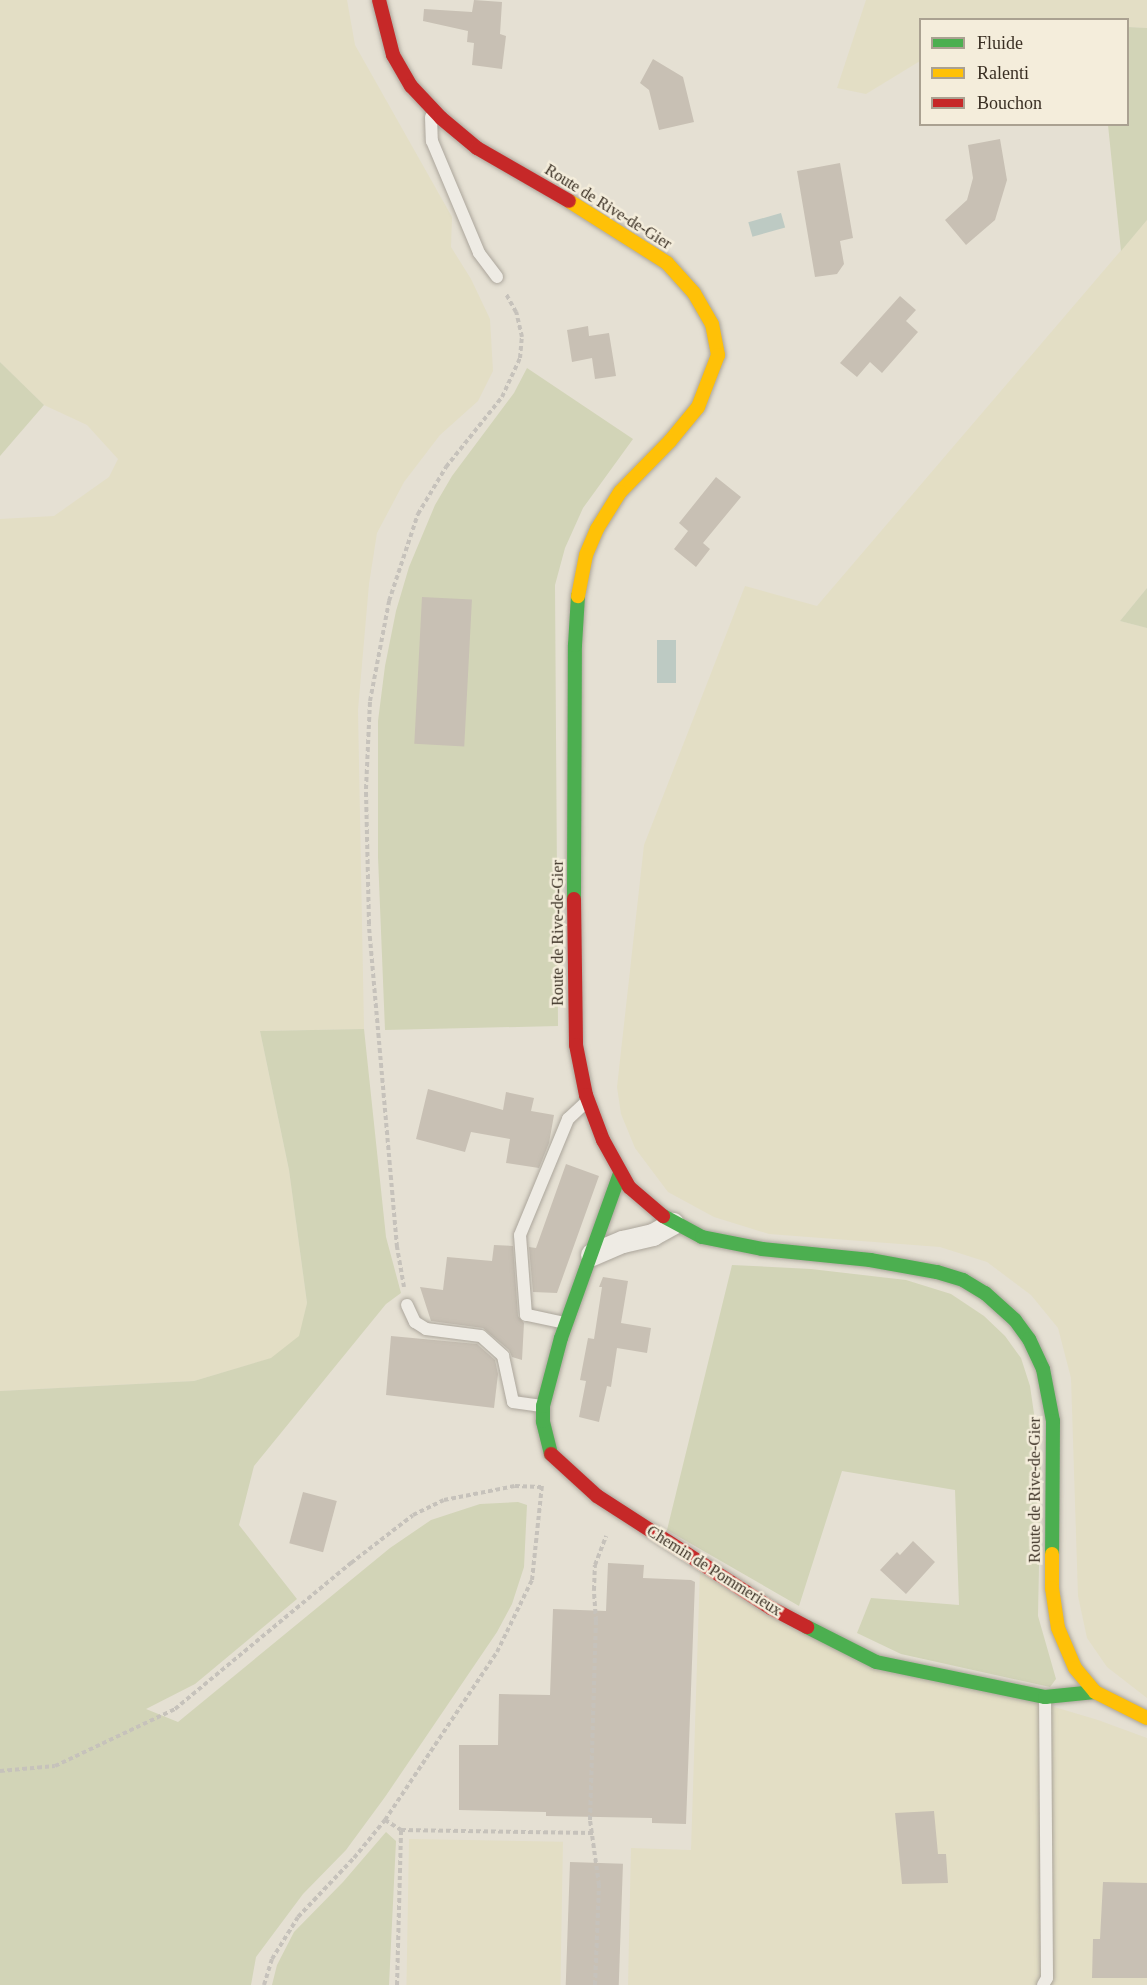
<!DOCTYPE html>
<html>
<head>
<meta charset="utf-8">
<style>
  body { margin:0 }
  #map { position:relative; width:1147px; height:1985px; overflow:hidden; background:#e5e0d3; font-family:Georgia,serif }
  div>[style] { position:absolute }
  [style*='--x'] { left:calc(var(--x)*1px); top:calc(var(--y)*1px); width:calc(var(--w)*1px); rotate:calc(var(--a)*1deg) }
  .farmland>* { inset:0; background:#e3dec5; transform-origin:0 0 }
  .green>* { inset:0; background:#d2d4b7 }
  .water>* { inset:0; background:#bdcac3; transform-origin:0 0 }
  .building>* { inset:0; background:#c8c0b4; transform-origin:0 0 }
  .path>* { height:4px; margin-top:-2px; transform-origin:0; background:repeating-linear-gradient(90deg,#c6c2bb 0 4.5px,transparent 0 7.5px) }
  .roads { filter:drop-shadow(0 0 2px #aba59b) drop-shadow(0 0 2px #aba59b) }
  .lane>* { height:12px; margin:-6px; padding:0 6px; transform-origin:6px; border-radius:6px; background:#eeebe4 }
  .street>* { height:22px; margin:-11px; padding:0 11px; transform-origin:11px; border-radius:11px; background:#eeebe4 }
  .fast>* { height:14px; margin:-7px; padding:0 7px; transform-origin:7px; border-radius:7px; background:#4caf50 }
  .slow>* { height:14px; margin:-7px; padding:0 7px; transform-origin:7px; border-radius:7px; background:#ffc107 }
  .jam>* { height:14px; margin:-7px; padding:0 7px; transform-origin:7px; border-radius:7px; background:#c62828 }
  span { translate:-50% -50%; white-space:nowrap; text-align:center; line-height:1.15; -webkit-text-stroke:5px #f4eddb; paint-order:stroke }
  .street-label { font-size:16px; color:#3a2f23 }
  .legend { position:absolute; left:919px; top:18px; width:210px; height:108px; box-sizing:border-box; background:#f4eddb; border:2px solid #aaa191; margin:0; padding:8px 10px; list-style:none; font-size:18px; color:#3a2f23 }
  .legend li { display:flex; align-items:center; gap:12px; height:30px }
  .legend b { width:30px; border:2px solid #aaa191 }
</style>
</head>
<body>
<div id="map">
  <div class="farmland">
    <i style="clip-path:polygon(0 0,347px 0,355px 45px,452px 217px,451px 247px,471px 279px,490px 319px,493px 371px,478px 401px,440px 435px,404px 482px,377px 533px,369px 584px,358px 710px,364px 1029px,260px 1031px,289px 1170px,307px 1303px,300px 1336px,272px 1358px,194px 1381px,0 1391px,0 519px,54px 516px,109px 477px,118px 459px,87px 425px,44px 405px,0 362px)"></i>
    <i style="clip-path:polygon(866px 0,1147px 0,1147px 28px,1128px 27px,1128px 20px,920px 20px,920px 61px,866px 94px,837px 88px)"></i>
    <i style="clip-path:polygon(1147px 220px,1147px 588px,1120px 621px,1147px 628px,1147px 1698px,1107px 1667px,1087px 1638px,1078px 1596px,1071px 1378px,1058px 1328px,1031px 1295px,987px 1262px,940px 1247px,769px 1234px,714px 1217px,668px 1192px,635px 1148px,621px 1114px,617px 1087px,644px 845px,745px 586px,817px 606px)"></i>
    <i style="clip-path:polygon(700px 1570px,804px 1632px,1098px 1720px,1147px 1738px,1147px 1985px,628px 1985px,631px 1848px,691px 1850px)"></i>
    <i style="left:409px;top:1839px;width:154px;height:146px;rotate:1deg"></i>
  </div>
  <div class="green">
    <i style="clip-path:polygon(1128px 27px,1147px 28px,1147px 220px,1121px 251px,1108px 125px,1128px 124px)"></i>
    <i style="clip-path:polygon(0 362px,44px 405px,0 456px)"></i>
    <i style="clip-path:polygon(527px 368px,633px 439px,583px 508px,565px 548px,555px 585px,558px 1026px,385px 1030px,378px 857px,378px 721px,385px 666px,396px 611px,409px 567px,435px 505px,452px 476px,514px 393px)"></i>
    <i style="clip-path:polygon(1147px 588px,1147px 628px,1120px 621px)"></i>
    <i style="clip-path:polygon(364px 1029px,386px 1237px,401px 1293px,386px 1304px,254px 1466px,239px 1525px,297px 1599px,195px 1684px,146px 1709px,178px 1722px,390px 1548px,431px 1520px,480px 1504px,518px 1502px,527px 1505px,524px 1567px,512px 1604px,497px 1632px,385px 1797px,346px 1850px,303px 1894px,256px 1957px,251px 1985px,0 1985px,0 1391px,194px 1381px,271px 1358px,299px 1336px,307px 1303px,289px 1170px,260px 1031px)"></i>
    <i style="clip-path:polygon(732px 1265px,811px 1269px,906px 1280px,951px 1294px,984px 1316px,1005px 1336px,1021px 1358px,1030px 1386px,1041px 1462px,1038px 1616px,1056px 1679px,1050px 1687px,901px 1654px,857px 1633px,871px 1598px,959px 1605px,955px 1490px,842px 1471px,799px 1606px,667px 1530px)"></i>
    <i style="clip-path:polygon(386px 1832px,396px 1841px,389px 1985px,272px 1985px,277px 1965px,294px 1932px,343px 1882px)"></i>
  </div>
  <div class="water">
    <i style="left:781px;top:213px;width:15px;height:34px;rotate:74deg"></i>
    <i style="left:657px;top:640px;width:19px;height:43px"></i>
  </div>
  <div class="building">
    <i style="clip-path:polygon(474px 0,502px 2px,500px 34px,506px 36px,502px 69px,472px 65px,474px 43px,467px 42px,468px 31px,423px 21px,424px 9px,472px 12px)"></i>
    <i style="clip-path:polygon(653px 59px,683px 77px,694px 122px,659px 130px,649px 90px,640px 83px)"></i>
    <i style="clip-path:polygon(1000px 139px,1007px 180px,995px 220px,966px 245px,945px 220px,967px 200px,973px 178px,968px 145px)"></i>
    <i style="clip-path:polygon(840px 163px,853px 238px,840px 241px,844px 264px,837px 274px,815px 277px,797px 171px)"></i>
    <i style="clip-path:polygon(900px 296px,916px 310px,906px 321px,918px 332px,882px 373px,870px 362px,857px 377px,840px 363px)"></i>
    <i style="clip-path:polygon(588px 326px,589px 336px,609px 333px,616px 376px,595px 379px,592px 358px,572px 362px,567px 330px)"></i>
    <i style="clip-path:polygon(716px 477px,741px 497px,703px 543px,710px 549px,696px 567px,674px 549px,688px 531px,679px 523px)"></i>
    <i style="left:422px;top:597px;width:50px;height:147px;rotate:3deg"></i>
    <i style="clip-path:polygon(428px 1089px,503px 1110px,506px 1092px,534px 1098px,531px 1111px,554px 1115px,549px 1143px,539px 1168px,506px 1163px,510px 1139px,471px 1132px,465px 1152px,416px 1139px)"></i>
    <i style="clip-path:polygon(566px 1164px,599px 1176px,557px 1293px,533px 1292px,529px 1247px,536px 1248px)"></i>
    <i style="clip-path:polygon(494px 1245px,513px 1246px,518px 1316px,524px 1323px,522px 1360px,512px 1357px,509px 1350px,483px 1328px,431px 1321px,420px 1287px,443px 1290px,447px 1257px,492px 1261px)"></i>
    <i style="clip-path:polygon(603px 1277px,628px 1281px,621px 1323px,651px 1328px,647px 1353px,617px 1348px,611px 1387px,607px 1386px,599px 1422px,579px 1417px,586px 1381px,580px 1380px,588px 1338px,594px 1339px,602px 1287px,599px 1287px)"></i>
    <i style="clip-path:polygon(391px 1336px,477px 1344px,495px 1360px,498px 1374px,494px 1408px,386px 1395px)"></i>
    <i style="left:303px;top:1492px;width:35px;height:53px;rotate:15deg"></i>
    <i style="clip-path:polygon(913px 1541px,935px 1562px,906px 1594px,880px 1570px,897px 1552px,900px 1555px)"></i>
    <i style="clip-path:polygon(608px 1563px,644px 1565px,643px 1578px,691px 1580px,695px 1582px,686px 1824px,652px 1823px,652px 1818px,546px 1816px,546px 1812px,459px 1810px,459px 1745px,498px 1745px,499px 1694px,550px 1695px,553px 1609px,606px 1611px)"></i>
    <i style="clip-path:polygon(934px 1811px,938px 1854px,946px 1854px,948px 1883px,902px 1884px,895px 1813px)"></i>
    <i style="left:570px;top:1862px;width:53px;height:123px;rotate:2deg"></i>
    <i style="clip-path:polygon(1103px 1882px,1147px 1883px,1147px 1978px,1092px 1978px,1093px 1939px,1100px 1939px)"></i>
  </div>
  <div class="path">
    <i style="--x:404;--y:1287;--w:41;--a:-99.9"></i>
    <i style="--x:397;--y:1247;--w:324;--a:-95"></i>
    <i style="--x:369;--y:924;--w:135;--a:-91.3"></i>
    <i style="--x:366;--y:789;--w:88;--a:-87.4"></i>
    <i style="--x:370;--y:701;--w:102;--a:-79.2"></i>
    <i style="--x:389;--y:601;--w:92;--a:-71.6"></i>
    <i style="--x:418;--y:514;--w:55;--a:-59.2"></i>
    <i style="--x:446;--y:467;--w:90;--a:-51.3"></i>
    <i style="--x:502;--y:397;--w:43;--a:-65.2"></i>
    <i style="--x:520;--y:358;--w:21;--a:-85"></i>
    <i style="--x:522;--y:337;--w:26;--a:-103"></i>
    <i style="--x:516;--y:312;--w:21;--a:-119"></i>
    <i style="--x:0;--y:1771;--w:55;--a:-5.2"></i>
    <i style="--x:55;--y:1766;--w:133;--a:-25.4"></i>
    <i style="--x:175;--y:1709;--w:229;--a:-39.7"></i>
    <i style="--x:351;--y:1563;--w:78;--a:-37.7"></i>
    <i style="--x:413;--y:1515;--w:34;--a:-26"></i>
    <i style="--x:444;--y:1500;--w:72;--a:-11.2"></i>
    <i style="--x:515;--y:1486;--w:26;--a:2"></i>
    <i style="--x:385;--y:1820;--w:19;--a:32"></i>
    <i style="--x:401;--y:1830;--w:192;--a:0.9"></i>
    <i style="--x:264;--y:1985;--w:27;--a:-73"></i>
    <i style="--x:272;--y:1959;--w:49;--a:-58.2"></i>
    <i style="--x:298;--y:1917;--w:81;--a:-46.5"></i>
    <i style="--x:354;--y:1858;--w:49;--a:-50.8"></i>
    <i style="--x:385;--y:1820;--w:202;--a:-56.3"></i>
    <i style="--x:497;--y:1652;--w:80;--a:-64.1"></i>
    <i style="--x:532;--y:1580;--w:96;--a:-84"></i>
    <i style="--x:397;--y:1985;--w:155;--a:-88.5"></i>
    <i style="--x:595;--y:1985;--w:100;--a:-87.7"></i>
    <i style="--x:599;--y:1885;--w:66;--a:-97.9"></i>
    <i style="--x:590;--y:1820;--w:199;--a:-88.3"></i>
    <i style="--x:596;--y:1621;--w:31;--a:-94"></i>
    <i style="--x:594;--y:1590;--w:25;--a:-88"></i>
    <i style="--x:595;--y:1565;--w:31;--a:-69"></i>
  </div>
  <div class="roads">
    <div class="lane">
      <i style="--x:431;--y:117;--w:24;--a:88"></i>
      <i style="--x:432;--y:141;--w:121;--a:67.2"></i>
      <i style="--x:479;--y:253;--w:30;--a:53"></i>
      <i style="--x:407;--y:1305;--w:19;--a:65"></i>
      <i style="--x:415;--y:1322;--w:13;--a:32"></i>
      <i style="--x:426;--y:1329;--w:55;--a:7.3"></i>
      <i style="--x:481;--y:1336;--w:30;--a:42"></i>
      <i style="--x:503;--y:1356;--w:47;--a:77.7"></i>
      <i style="--x:513;--y:1402;--w:29;--a:8"></i>
      <i style="--x:565;--y:1323;--w:40;--a:-168"></i>
      <i style="--x:526;--y:1315;--w:80;--a:-94.3"></i>
      <i style="--x:520;--y:1235;--w:126;--a:-67.5"></i>
      <i style="--x:568;--y:1119;--w:25;--a:-43"></i>
      <i style="--x:1043;--y:1985;--w:8;--a:-60"></i>
      <i style="--x:1047;--y:1978;--w:280;--a:-90.4"></i>
    </div>
    <div class="street">
      <i style="--x:592;--y:1255;--w:34;--a:-23"></i>
      <i style="--x:623;--y:1242;--w:31;--a:-13"></i>
      <i style="--x:653;--y:1235;--w:23;--a:-29"></i>
    </div>
    <div class="fast">
      <i style="--x:574;--y:899;--w:254;--a:-89.8"></i>
      <i style="--x:575;--y:645;--w:49;--a:-86.5"></i>
      <i style="--x:663;--y:1216;--w:44;--a:28.3"></i>
      <i style="--x:702;--y:1237;--w:61;--a:11.3"></i>
      <i style="--x:762;--y:1249;--w:109;--a:5.8"></i>
      <i style="--x:870;--y:1260;--w:68;--a:10.2"></i>
      <i style="--x:937;--y:1272;--w:27;--a:17"></i>
      <i style="--x:963;--y:1280;--w:26;--a:31"></i>
      <i style="--x:985;--y:1293;--w:40;--a:42"></i>
      <i style="--x:1015;--y:1320;--w:24;--a:54"></i>
      <i style="--x:1029;--y:1339;--w:33;--a:65"></i>
      <i style="--x:1043;--y:1369;--w:53;--a:79.1"></i>
      <i style="--x:1053;--y:1421;--w:133;--a:90.4"></i>
      <i style="--x:551;--y:1454;--w:34;--a:-104"></i>
      <i style="--x:543;--y:1421;--w:15;--a:-90"></i>
      <i style="--x:543;--y:1406;--w:70;--a:-75.2"></i>
      <i style="--x:561;--y:1338;--w:175;--a:-70.3"></i>
      <i style="--x:807;--y:1627;--w:77;--a:26.9"></i>
      <i style="--x:876;--y:1662;--w:173;--a:11.7"></i>
      <i style="--x:1045;--y:1697;--w:50;--a:-5.7"></i>
    </div>
    <div class="slow">
      <i style="--x:569;--y:201;--w:116;--a:32.3"></i>
      <i style="--x:667;--y:263;--w:40;--a:48"></i>
      <i style="--x:694;--y:293;--w:36;--a:60"></i>
      <i style="--x:712;--y:324;--w:32;--a:79"></i>
      <i style="--x:718;--y:355;--w:56;--a:111"></i>
      <i style="--x:698;--y:407;--w:44;--a:129.5"></i>
      <i style="--x:670;--y:441;--w:71;--a:134.4"></i>
      <i style="--x:620;--y:492;--w:44;--a:121.9"></i>
      <i style="--x:597;--y:529;--w:28;--a:113"></i>
      <i style="--x:586;--y:555;--w:42;--a:101"></i>
      <i style="--x:1052;--y:1554;--w:34;--a:90"></i>
      <i style="--x:1052;--y:1588;--w:40;--a:81.5"></i>
      <i style="--x:1058;--y:1628;--w:43;--a:67"></i>
      <i style="--x:1075;--y:1668;--w:31;--a:50"></i>
      <i style="--x:1095;--y:1692;--w:58;--a:26.6"></i>
    </div>
    <div class="jam">
      <i style="--x:379;--y:0;--w:57;--a:75.7"></i>
      <i style="--x:393;--y:55;--w:36;--a:60"></i>
      <i style="--x:411;--y:86;--w:44;--a:46.8"></i>
      <i style="--x:441;--y:118;--w:47;--a:39.8"></i>
      <i style="--x:477;--y:148;--w:106;--a:29.9"></i>
      <i style="--x:574;--y:899;--w:146;--a:89.2"></i>
      <i style="--x:576;--y:1045;--w:51;--a:78.7"></i>
      <i style="--x:586;--y:1095;--w:48;--a:69.3"></i>
      <i style="--x:603;--y:1140;--w:54;--a:61"></i>
      <i style="--x:629;--y:1187;--w:45;--a:40.5"></i>
      <i style="--x:551;--y:1454;--w:62;--a:42.4"></i>
      <i style="--x:597;--y:1496;--w:207;--a:32.8"></i>
      <i style="--x:771;--y:1608;--w:41;--a:27.8"></i>
    </div>
  </div>
  <div class="street-label">
    <span style="left:608px;top:207px;rotate:32deg">Route de Rive-de-Gier</span>
    <span style="left:558px;top:933px;rotate:-90deg">Route de Rive-de-Gier</span>
    <span style="left:1035px;top:1490px;rotate:-90deg">Route de Rive-de-Gier</span>
    <span style="left:714px;top:1571px;rotate:32deg">Chemin de Pommerieux</span>
  </div>
  <ul class="legend">
  <li><b style="height:8px;background:#4caf50"></b>Fluide</li>
  <li><b style="height:8px;background:#ffc107"></b>Ralenti</li>
  <li><b style="height:8px;background:#c62828"></b>Bouchon</li>
  </ul>
</div>
</body>
</html>
